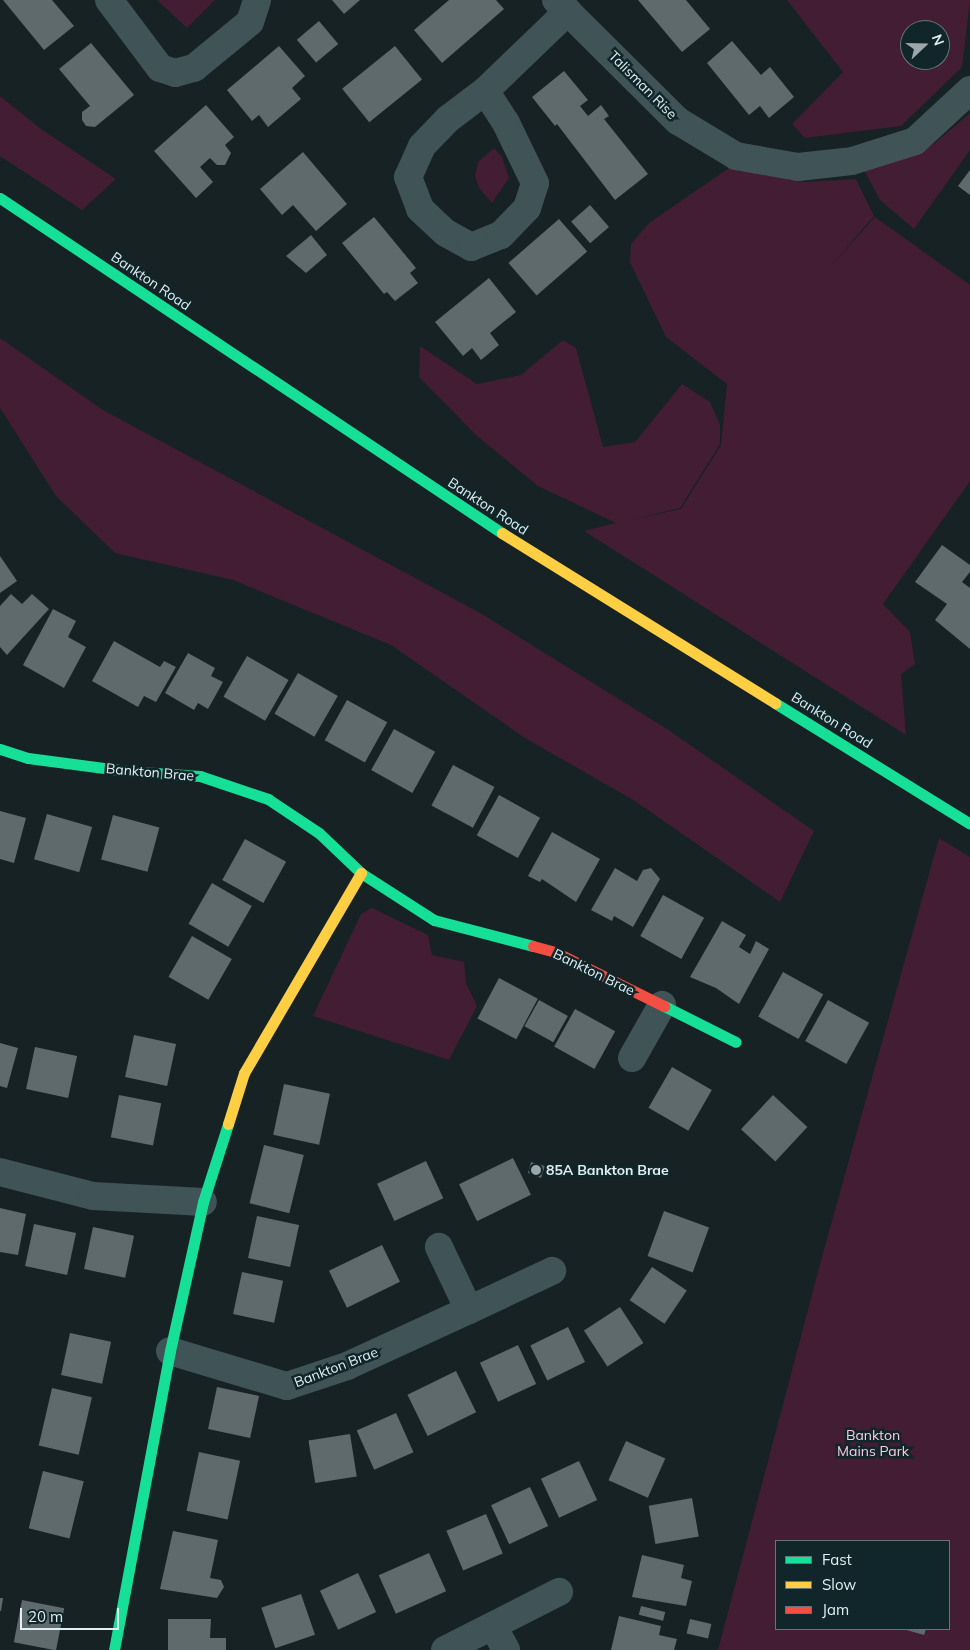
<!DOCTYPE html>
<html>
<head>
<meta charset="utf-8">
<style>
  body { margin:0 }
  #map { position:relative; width:970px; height:1650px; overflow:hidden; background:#162224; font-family:Mulish,sans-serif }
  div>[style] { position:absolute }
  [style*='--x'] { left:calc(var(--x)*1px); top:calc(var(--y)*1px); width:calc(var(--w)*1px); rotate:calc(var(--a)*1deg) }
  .green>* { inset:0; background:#421d33 }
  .building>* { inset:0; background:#5f6a6c; transform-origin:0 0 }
  .street>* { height:28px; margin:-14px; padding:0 14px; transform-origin:14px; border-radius:14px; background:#405357 }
  .fast>* { height:11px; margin:-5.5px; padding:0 5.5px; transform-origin:5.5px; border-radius:5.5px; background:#16e098 }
  .slow>* { height:11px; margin:-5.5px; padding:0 5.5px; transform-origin:5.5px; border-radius:5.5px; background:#ffcf43 }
  .jam>* { height:11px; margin:-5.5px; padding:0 5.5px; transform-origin:5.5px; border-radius:5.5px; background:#f24e42 }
  .dots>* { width:14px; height:14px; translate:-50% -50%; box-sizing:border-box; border:2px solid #10262a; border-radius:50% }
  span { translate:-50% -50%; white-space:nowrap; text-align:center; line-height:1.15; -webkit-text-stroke:5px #10262a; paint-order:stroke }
  .street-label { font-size:14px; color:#e2eff2 }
  .poi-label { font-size:14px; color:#e2eff2; font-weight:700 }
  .left { translate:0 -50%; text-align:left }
  .park-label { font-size:14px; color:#fec9e3 }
  .legend { position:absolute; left:775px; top:1540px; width:175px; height:90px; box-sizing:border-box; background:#10262a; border:1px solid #64767a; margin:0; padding:6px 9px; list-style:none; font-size:15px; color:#e2eff2 }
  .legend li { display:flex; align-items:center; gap:10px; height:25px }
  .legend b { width:25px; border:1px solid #64767a }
  .north { position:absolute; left:900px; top:20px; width:50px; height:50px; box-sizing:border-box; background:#10262a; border:1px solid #64767a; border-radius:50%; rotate:69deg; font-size:14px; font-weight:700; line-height:20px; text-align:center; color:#e2eff2 }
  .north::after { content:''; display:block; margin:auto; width:18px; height:22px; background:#9ba7aa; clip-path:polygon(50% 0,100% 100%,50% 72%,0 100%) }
  .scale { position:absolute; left:20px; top:1608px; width:99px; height:22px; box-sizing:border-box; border:2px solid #e2eff2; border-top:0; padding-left:6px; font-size:15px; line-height:18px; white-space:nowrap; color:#e2eff2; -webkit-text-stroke:4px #10262a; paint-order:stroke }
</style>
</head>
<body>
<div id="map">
  <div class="green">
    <i style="clip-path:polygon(157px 0,215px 0,187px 28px)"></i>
    <i style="clip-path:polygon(evenodd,787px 0,970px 0,962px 67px,901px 126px,805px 138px,792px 124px,843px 72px,787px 0,910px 30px,940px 30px,940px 60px,910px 60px,910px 30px)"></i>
    <i style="clip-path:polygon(0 96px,41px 129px,116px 179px,82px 210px,0 156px)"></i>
    <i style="clip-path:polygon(970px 113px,970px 150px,914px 229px,880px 200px,864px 170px,934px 144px)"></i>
    <i style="clip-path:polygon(494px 148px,502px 157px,509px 178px,492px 203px,479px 188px,475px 176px,478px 162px)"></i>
    <i style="clip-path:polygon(729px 168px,803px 182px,856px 179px,874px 216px,829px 268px,875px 217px,970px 285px,970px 481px,883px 604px,910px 632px,915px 664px,901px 674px,906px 735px,584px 531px,616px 523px,538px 486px,477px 436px,419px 377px,420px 346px,477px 384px,521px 375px,563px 340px,576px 348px,603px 447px,635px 442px,682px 384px,710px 402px,720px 425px,720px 444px,680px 508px,629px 520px,681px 509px,721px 445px,727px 384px,666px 337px,630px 262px,631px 244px,649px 223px)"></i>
    <i style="clip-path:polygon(0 338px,103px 410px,482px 614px,667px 729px,814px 831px,780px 902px,635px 801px,525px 738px,391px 645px,233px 580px,115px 553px,56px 496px,0 408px)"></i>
    <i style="clip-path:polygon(evenodd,939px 838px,970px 857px,970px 1650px,718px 1650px,823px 1253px,939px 838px,776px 1541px,949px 1541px,949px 1629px,776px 1629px,776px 1541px)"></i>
    <i style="clip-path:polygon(372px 908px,428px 935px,432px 955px,464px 962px,466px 983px,477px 1006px,449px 1060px,313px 1016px,361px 914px)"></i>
  </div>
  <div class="building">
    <i style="clip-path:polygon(3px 0,52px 0,74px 26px,44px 50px)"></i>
    <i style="clip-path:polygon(332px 0,360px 0,344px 14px)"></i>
    <i style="clip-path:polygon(449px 0,496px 0,504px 9px,442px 63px,414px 30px)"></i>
    <i style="clip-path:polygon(638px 0,686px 0,710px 29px,682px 52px)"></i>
    <i style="left:319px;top:21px;width:30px;height:29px;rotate:50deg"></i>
    <i style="clip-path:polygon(732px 41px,761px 75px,770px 67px,794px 97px,769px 118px,760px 106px,749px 115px,707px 63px)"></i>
    <i style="clip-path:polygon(91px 43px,134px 95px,95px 127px,86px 126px,82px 120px,82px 112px,90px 106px,59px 69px)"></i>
    <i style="clip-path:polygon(279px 46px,305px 76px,292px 88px,301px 99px,268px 127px,259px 115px,252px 121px,227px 90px)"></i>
    <i style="left:395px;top:46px;width:43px;height:68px;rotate:51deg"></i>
    <i style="clip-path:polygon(564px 71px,588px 100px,580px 106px,588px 116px,601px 105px,609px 116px,604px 119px,648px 174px,615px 200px,557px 124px,555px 126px,532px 97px)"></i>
    <i style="clip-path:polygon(206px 105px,234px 137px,225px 145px,231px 153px,225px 165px,217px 165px,210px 158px,200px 167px,213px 182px,196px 198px,154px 151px)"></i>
    <i style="clip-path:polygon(303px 152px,347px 204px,316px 231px,293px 205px,282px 215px,260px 189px)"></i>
    <i style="clip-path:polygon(970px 170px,970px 195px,958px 186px)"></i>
    <i style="left:590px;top:205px;width:29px;height:25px;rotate:49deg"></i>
    <i style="clip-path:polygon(374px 217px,416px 268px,410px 273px,418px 283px,395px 301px,387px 292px,384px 294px,342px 243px)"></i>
    <i style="left:559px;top:219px;width:43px;height:67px;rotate:49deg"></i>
    <i style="clip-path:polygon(311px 235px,327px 255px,306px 273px,286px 256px)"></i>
    <i style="clip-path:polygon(489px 278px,516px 312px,490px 333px,499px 345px,481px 360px,472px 348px,463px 356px,435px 322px)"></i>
    <i style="clip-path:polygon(942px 545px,970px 565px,970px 572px,962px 582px,970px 588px,970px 649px,935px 620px,947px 604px,915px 582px)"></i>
    <i style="clip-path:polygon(0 556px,17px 581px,0 593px)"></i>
    <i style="clip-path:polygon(11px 594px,22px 604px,32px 594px,49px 609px,7px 655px,0 647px,0 606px)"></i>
    <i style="clip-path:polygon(53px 609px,76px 621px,68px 637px,86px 647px,64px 688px,23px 665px)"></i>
    <i style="clip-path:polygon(114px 641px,160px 667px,164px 661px,176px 667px,156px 702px,144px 696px,138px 707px,92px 681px)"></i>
    <i style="clip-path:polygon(188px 653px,215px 668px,211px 676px,223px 682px,208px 709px,198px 703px,194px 710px,165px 693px)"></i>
    <i style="left:247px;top:656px;width:48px;height:47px;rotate:30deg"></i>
    <i style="left:298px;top:673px;width:46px;height:47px;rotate:30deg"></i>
    <i style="left:347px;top:700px;width:46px;height:46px;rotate:29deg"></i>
    <i style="left:394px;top:729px;width:47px;height:47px;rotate:29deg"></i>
    <i style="left:453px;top:765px;width:47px;height:46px;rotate:28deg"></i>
    <i style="left:499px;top:795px;width:47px;height:46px;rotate:29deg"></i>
    <i style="clip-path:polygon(0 811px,26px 818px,14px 863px,0 859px)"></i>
    <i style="left:47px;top:814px;width:47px;height:47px;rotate:16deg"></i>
    <i style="left:113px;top:815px;width:48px;height:46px;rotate:15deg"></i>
    <i style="clip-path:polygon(552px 832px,600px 859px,576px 902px,542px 879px,540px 882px,528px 876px)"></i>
    <i style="left:245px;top:839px;width:47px;height:47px;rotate:29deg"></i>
    <i style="clip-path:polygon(615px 868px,637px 881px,643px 870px,651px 868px,660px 879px,633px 927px,614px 916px,612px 921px,591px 910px)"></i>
    <i style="left:212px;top:883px;width:46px;height:47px;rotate:30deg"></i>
    <i style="left:663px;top:895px;width:47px;height:47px;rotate:29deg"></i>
    <i style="clip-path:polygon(722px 921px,746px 935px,739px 947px,750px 954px,756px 941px,769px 949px,739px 1004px,716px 988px,690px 977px)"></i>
    <i style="left:192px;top:936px;width:46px;height:47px;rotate:30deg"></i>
    <i style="left:783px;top:972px;width:46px;height:51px;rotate:29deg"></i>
    <i style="left:499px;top:978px;width:44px;height:46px;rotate:28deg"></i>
    <i style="left:539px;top:1000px;width:33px;height:30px;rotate:29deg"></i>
    <i style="left:828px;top:1000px;width:47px;height:47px;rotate:29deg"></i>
    <i style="left:575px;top:1009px;width:46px;height:43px;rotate:29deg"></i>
    <i style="left:134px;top:1035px;width:43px;height:43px;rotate:12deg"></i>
    <i style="clip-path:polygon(0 1043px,18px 1048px,7px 1088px,0 1086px)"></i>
    <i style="left:35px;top:1047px;width:43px;height:43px;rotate:12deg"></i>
    <i style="left:672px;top:1067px;width:46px;height:47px;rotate:30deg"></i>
    <i style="left:284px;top:1084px;width:47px;height:52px;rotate:12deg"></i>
    <i style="left:119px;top:1095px;width:43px;height:43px;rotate:11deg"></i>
    <i style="left:773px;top:1095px;width:47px;height:47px;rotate:43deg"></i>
    <i style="left:264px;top:1145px;width:41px;height:60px;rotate:14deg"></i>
    <i style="left:513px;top:1158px;width:41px;height:60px;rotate:64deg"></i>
    <i style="left:426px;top:1161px;width:41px;height:54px;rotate:65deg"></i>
    <i style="clip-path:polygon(531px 1162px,545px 1166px,541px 1178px,528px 1173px)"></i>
    <i style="clip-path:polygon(0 1208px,26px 1214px,18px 1255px,0 1252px)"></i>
    <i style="left:664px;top:1211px;width:48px;height:48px;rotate:20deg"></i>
    <i style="left:257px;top:1216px;width:43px;height:43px;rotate:12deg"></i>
    <i style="left:34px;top:1224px;width:43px;height:43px;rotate:12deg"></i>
    <i style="left:93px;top:1227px;width:42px;height:43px;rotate:12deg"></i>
    <i style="left:382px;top:1245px;width:41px;height:59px;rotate:64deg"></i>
    <i style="left:652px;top:1267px;width:42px;height:40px;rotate:34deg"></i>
    <i style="left:242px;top:1272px;width:42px;height:43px;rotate:12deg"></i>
    <i style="left:620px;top:1307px;width:43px;height:43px;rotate:57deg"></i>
    <i style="left:568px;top:1327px;width:39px;height:42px;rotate:64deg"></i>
    <i style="left:70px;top:1333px;width:42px;height:43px;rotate:12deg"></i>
    <i style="left:518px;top:1345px;width:43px;height:42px;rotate:65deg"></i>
    <i style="left:456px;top:1371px;width:46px;height:54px;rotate:64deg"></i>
    <i style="left:217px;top:1387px;width:43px;height:43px;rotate:12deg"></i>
    <i style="left:52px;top:1388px;width:41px;height:59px;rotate:13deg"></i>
    <i style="left:396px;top:1413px;width:43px;height:43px;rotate:66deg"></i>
    <i style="left:350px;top:1434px;width:43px;height:42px;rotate:81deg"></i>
    <i style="left:626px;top:1441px;width:43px;height:43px;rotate:24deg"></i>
    <i style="left:199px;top:1452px;width:42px;height:60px;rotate:12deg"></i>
    <i style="left:579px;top:1461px;width:43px;height:42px;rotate:65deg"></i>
    <i style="left:43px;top:1471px;width:42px;height:59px;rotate:14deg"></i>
    <i style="left:530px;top:1487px;width:43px;height:43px;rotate:65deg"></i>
    <i style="left:692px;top:1498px;width:39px;height:44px;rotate:80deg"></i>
    <i style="left:486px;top:1514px;width:43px;height:43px;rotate:67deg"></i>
    <i style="clip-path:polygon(173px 1531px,218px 1540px,210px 1578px,221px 1580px,224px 1587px,217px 1598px,160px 1589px)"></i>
    <i style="left:429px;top:1553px;width:42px;height:55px;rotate:66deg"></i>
    <i style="clip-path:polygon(642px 1555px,684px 1565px,681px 1578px,692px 1581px,686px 1606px,632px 1597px)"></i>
    <i style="left:358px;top:1573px;width:43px;height:42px;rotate:65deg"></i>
    <i style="left:301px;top:1594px;width:43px;height:42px;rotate:71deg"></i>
    <i style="clip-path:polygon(0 1598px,3px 1598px,1px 1611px,0 1611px)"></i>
    <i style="left:22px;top:1600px;width:43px;height:43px;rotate:11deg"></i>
    <i style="left:641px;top:1606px;width:25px;height:9px;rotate:14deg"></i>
    <i style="clip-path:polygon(619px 1616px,661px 1626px,659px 1635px,677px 1639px,674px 1650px,611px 1650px)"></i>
    <i style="clip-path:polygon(168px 1619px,211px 1619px,210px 1638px,226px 1638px,226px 1650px,168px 1650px)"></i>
    <i style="left:690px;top:1619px;width:22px;height:15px;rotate:13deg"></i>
    <i style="clip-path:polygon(903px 1629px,926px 1629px,924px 1635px)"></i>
  </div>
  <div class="street">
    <i style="--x:109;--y:0;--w:85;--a:53.1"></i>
    <i style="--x:160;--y:68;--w:16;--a:18"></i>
    <i style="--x:175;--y:73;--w:20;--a:-15"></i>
    <i style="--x:194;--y:68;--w:72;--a:-39.4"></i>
    <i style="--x:250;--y:22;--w:23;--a:-72"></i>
    <i style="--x:556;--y:0;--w:172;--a:44.8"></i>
    <i style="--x:678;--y:121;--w:68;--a:31.1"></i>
    <i style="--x:736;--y:156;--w:63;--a:10.1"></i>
    <i style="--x:798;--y:167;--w:54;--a:-6.3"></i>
    <i style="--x:852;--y:161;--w:66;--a:-17.6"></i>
    <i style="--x:915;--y:141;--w:75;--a:-42.8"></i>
    <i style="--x:485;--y:91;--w:46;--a:142.9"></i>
    <i style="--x:448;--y:119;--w:37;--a:134"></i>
    <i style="--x:422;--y:146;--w:34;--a:114"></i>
    <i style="--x:408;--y:177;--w:34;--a:69"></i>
    <i style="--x:420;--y:209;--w:35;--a:43"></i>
    <i style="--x:446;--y:233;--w:29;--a:29"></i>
    <i style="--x:471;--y:247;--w:32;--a:-22"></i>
    <i style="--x:501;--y:235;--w:37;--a:-46"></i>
    <i style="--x:527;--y:208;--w:26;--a:-72"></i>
    <i style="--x:535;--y:183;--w:67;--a:-115.8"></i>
    <i style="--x:506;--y:123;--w:38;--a:-123"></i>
    <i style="--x:485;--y:91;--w:115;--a:-43.9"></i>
    <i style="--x:632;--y:1058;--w:61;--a:-60.5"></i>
    <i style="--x:0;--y:1172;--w:96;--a:14.5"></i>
    <i style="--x:93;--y:1196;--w:110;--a:3.1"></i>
    <i style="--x:469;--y:1310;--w:92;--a:-25.2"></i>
    <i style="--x:170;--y:1351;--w:122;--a:16.7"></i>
    <i style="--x:287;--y:1386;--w:63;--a:-18.4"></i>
    <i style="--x:347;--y:1366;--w:134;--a:-24.7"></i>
    <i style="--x:469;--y:1310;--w:70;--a:-115.5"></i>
    <i style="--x:494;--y:1628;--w:25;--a:61"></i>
    <i style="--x:445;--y:1650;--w:128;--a:-27"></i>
  </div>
  <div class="fast">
    <i style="--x:0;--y:198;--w:604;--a:33.72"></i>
    <i style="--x:775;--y:703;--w:229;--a:31.8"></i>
    <i style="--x:0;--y:749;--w:29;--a:18"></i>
    <i style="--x:28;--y:758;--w:100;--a:7.5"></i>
    <i style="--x:127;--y:771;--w:73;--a:3.9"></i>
    <i style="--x:200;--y:776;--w:72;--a:18.7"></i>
    <i style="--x:268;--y:799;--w:61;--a:33.7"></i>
    <i style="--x:319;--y:833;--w:58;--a:43.6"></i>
    <i style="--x:361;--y:873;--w:87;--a:32.8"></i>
    <i style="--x:434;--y:920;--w:102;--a:14.7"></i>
    <i style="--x:664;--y:1006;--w:80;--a:26.6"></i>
    <i style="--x:114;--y:1650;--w:304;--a:-79.4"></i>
    <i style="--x:170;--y:1351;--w:153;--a:-77.5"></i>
    <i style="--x:203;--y:1202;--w:82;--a:-72.2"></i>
  </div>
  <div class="slow">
    <i style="--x:502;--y:533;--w:322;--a:31.9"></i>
    <i style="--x:228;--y:1124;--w:53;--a:-72.6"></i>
    <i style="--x:244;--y:1073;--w:232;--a:-59.7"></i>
  </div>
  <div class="jam">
    <i style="--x:533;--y:946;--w:23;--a:15"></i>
    <i style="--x:555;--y:952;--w:122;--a:26.4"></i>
  </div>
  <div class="dots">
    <i style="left:536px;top:1170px;background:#9ba7aa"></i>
  </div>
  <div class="street-label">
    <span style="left:643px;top:85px;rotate:45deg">Talisman Rise</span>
    <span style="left:151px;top:281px;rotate:34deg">Bankton Road</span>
    <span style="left:488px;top:506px;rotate:33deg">Bankton Road</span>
    <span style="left:832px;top:720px;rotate:32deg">Bankton Road</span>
    <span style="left:150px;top:772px;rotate:5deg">Bankton Brae</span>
    <span style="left:594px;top:972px;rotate:26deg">Bankton Brae</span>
    <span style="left:336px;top:1367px;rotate:-21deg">Bankton Brae</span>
  </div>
  <div class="poi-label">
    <span class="left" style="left:546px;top:1170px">85A Bankton Brae</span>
  </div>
  <div class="park-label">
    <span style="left:873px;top:1443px">Bankton<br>Mains Park</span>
  </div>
  <ul class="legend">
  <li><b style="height:6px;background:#16e098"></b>Fast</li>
  <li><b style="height:6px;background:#ffcf43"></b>Slow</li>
  <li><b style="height:6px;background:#f24e42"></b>Jam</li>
  </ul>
  <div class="north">N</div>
  <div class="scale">20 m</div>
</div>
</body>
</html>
